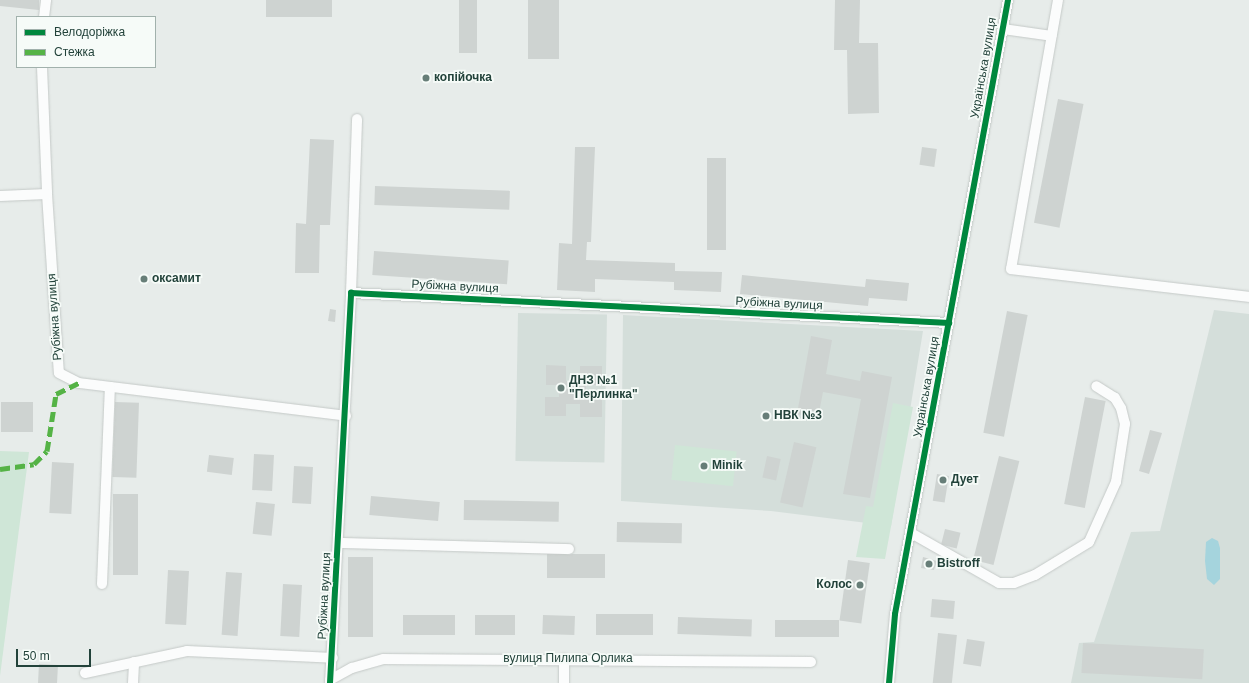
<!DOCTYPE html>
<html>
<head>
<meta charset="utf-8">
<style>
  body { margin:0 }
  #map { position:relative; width:1249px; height:683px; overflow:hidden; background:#e7ecea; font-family:Helvetica,sans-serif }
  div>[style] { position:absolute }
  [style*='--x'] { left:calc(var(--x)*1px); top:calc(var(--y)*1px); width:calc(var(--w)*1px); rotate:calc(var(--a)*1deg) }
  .built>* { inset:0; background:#d4deda; transform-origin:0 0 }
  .green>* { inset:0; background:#cfe6d7; transform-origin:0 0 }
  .water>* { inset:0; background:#a5d4dd }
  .building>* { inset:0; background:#ced3d1; transform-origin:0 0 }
  .roads { filter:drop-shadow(0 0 1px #c4c9c7) drop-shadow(0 0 1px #c4c9c7) }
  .minor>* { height:10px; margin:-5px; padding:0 5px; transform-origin:5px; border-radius:5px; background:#fbfcfc }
  .quiet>* { height:5px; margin-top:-2.5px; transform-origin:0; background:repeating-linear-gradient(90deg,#55b346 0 10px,transparent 0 15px) }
  .cycleway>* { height:6px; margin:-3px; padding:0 3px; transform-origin:3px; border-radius:3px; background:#00873e }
  .dots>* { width:11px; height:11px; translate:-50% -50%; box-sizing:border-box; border:2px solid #f6fbf8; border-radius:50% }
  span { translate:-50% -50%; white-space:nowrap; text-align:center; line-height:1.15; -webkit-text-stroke:3.5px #f6fbf8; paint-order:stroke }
  .street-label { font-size:12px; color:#22423a }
  .poi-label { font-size:12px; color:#22423a; font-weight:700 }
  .left { translate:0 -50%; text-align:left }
  .right { translate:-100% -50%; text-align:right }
  .legend { position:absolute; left:16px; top:16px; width:140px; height:52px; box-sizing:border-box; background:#f6fbf8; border:1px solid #a1b1ac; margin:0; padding:5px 7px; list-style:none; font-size:12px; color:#22423a }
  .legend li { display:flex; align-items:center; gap:8px; height:20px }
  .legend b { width:20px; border:1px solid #a1b1ac }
  .scale { position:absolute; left:16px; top:649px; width:75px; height:18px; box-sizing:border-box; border:2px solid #22423a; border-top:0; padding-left:5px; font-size:12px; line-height:14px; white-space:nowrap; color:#22423a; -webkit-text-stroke:3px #f6fbf8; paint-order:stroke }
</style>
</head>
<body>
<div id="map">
  <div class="built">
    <i style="clip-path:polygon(1214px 310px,1249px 314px,1249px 683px,1071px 683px,1079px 643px,1094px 642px,1131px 532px,1160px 531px)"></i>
    <i style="left:518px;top:313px;width:89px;height:148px;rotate:1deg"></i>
    <i style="clip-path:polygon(623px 315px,923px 331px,891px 526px,771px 511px,621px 501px)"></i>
  </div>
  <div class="green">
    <i style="clip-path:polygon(893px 403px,913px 407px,885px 559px,856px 557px,866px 506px,873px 507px)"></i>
    <i style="left:675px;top:445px;width:62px;height:35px;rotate:6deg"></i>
    <i style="clip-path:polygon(0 451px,29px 452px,0 676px)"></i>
  </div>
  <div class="water">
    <i style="clip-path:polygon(1212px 538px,1218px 541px,1220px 548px,1220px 579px,1214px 585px,1207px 579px,1205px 561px,1206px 542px)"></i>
  </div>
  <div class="building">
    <i style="clip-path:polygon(0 0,39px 0,39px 10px,0 6px)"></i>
    <i style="left:266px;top:0;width:66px;height:17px"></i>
    <i style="left:459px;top:0;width:18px;height:53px"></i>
    <i style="left:528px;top:0;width:31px;height:59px"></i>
    <i style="clip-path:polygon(835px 0,860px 0,859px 43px,878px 43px,879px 113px,848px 114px,847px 50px,834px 50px)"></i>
    <i style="left:1058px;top:99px;width:26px;height:126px;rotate:11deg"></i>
    <i style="clip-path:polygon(310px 139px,334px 140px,330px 225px,320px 225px,319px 273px,295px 273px,296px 223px,306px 224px)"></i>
    <i style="clip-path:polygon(575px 147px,595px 147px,591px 242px,587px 242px,586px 260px,675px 263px,675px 271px,722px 272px,721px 292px,674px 290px,674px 282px,595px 279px,595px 292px,557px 290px,559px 243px,572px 244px)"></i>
    <i style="left:922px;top:147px;width:15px;height:18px;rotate:8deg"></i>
    <i style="left:707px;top:158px;width:19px;height:92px"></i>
    <i style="left:375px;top:186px;width:135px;height:19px;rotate:2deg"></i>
    <i style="left:374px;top:251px;width:135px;height:24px;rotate:4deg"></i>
    <i style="clip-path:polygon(742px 275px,865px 287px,866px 279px,909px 283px,907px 301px,869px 298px,868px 306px,740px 294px)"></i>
    <i style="clip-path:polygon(330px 309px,336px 310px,335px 322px,328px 321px)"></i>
    <i style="left:1007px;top:311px;width:21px;height:124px;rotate:11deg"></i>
    <i style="clip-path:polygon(811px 336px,832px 340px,826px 374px,860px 381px,862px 371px,892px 377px,870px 498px,843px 494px,861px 399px,823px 392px,818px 418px,797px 414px)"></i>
    <i style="clip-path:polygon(546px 365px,566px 366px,566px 381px,580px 382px,580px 366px,602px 366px,602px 385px,586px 385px,585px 398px,602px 398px,602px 417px,580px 417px,580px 404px,566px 404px,566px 416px,545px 416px,545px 397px,559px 397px,559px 385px,546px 385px)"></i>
    <i style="left:1085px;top:397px;width:21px;height:109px;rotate:11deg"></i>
    <i style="left:1px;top:402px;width:32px;height:30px"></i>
    <i style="left:115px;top:402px;width:24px;height:75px;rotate:2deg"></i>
    <i style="clip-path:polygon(1150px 430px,1162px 433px,1149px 474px,1139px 471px)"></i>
    <i style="left:794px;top:442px;width:23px;height:62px;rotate:13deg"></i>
    <i style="left:254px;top:454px;width:20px;height:36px;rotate:3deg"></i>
    <i style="left:209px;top:455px;width:25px;height:17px;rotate:7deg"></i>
    <i style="left:767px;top:456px;width:14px;height:22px;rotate:12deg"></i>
    <i style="left:999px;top:456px;width:21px;height:107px;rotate:14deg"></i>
    <i style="left:52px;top:462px;width:22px;height:51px;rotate:3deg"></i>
    <i style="left:294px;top:466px;width:19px;height:37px;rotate:3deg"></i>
    <i style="left:937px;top:474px;width:12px;height:27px;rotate:9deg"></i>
    <i style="left:113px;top:494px;width:25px;height:81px"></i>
    <i style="left:371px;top:496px;width:69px;height:19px;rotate:5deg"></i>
    <i style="left:464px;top:500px;width:95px;height:20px;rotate:1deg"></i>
    <i style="left:256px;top:502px;width:19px;height:32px;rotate:6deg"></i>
    <i style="left:617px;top:522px;width:65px;height:20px;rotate:1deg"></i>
    <i style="left:945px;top:529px;width:16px;height:16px;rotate:14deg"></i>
    <i style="left:605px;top:554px;width:24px;height:58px;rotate:90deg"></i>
    <i style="left:348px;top:557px;width:25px;height:80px"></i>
    <i style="clip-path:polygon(923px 557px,937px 561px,934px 570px,921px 568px)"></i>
    <i style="left:848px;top:560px;width:22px;height:61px;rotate:8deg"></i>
    <i style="left:168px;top:570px;width:21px;height:54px;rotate:3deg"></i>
    <i style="left:226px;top:572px;width:16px;height:63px;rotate:4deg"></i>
    <i style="left:283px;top:584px;width:19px;height:52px;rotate:3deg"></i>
    <i style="left:932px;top:599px;width:23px;height:18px;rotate:5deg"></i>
    <i style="left:596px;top:614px;width:57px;height:21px"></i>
    <i style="left:403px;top:615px;width:52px;height:20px"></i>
    <i style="left:475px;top:615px;width:40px;height:20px"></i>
    <i style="left:543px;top:615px;width:32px;height:19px;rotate:2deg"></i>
    <i style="left:678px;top:617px;width:74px;height:17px;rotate:2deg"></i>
    <i style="left:775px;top:620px;width:64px;height:17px"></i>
    <i style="left:938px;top:633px;width:19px;height:51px;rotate:6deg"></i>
    <i style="left:967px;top:639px;width:18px;height:25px;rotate:9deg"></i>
    <i style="left:1083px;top:643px;width:121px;height:30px;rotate:3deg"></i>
    <i style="left:39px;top:664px;width:19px;height:19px;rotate:3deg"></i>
  </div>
  <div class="roads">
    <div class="minor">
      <i style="--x:1058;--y:0;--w:273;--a:99.9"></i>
      <i style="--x:1011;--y:269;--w:240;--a:6.7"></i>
      <i style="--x:44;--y:17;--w:17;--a:-83"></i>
      <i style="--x:1003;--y:29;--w:49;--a:8.1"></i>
      <i style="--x:42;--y:67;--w:127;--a:87.7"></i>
      <i style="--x:47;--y:194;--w:179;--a:86.2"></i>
      <i style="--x:59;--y:373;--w:22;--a:27"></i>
      <i style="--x:79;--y:383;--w:269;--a:7"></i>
      <i style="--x:0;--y:196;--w:47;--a:-2.4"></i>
      <i style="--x:351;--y:293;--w:174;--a:-88"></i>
      <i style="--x:911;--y:533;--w:101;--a:29.6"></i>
      <i style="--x:999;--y:583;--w:15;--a:0"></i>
      <i style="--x:1014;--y:583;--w:22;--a:-21"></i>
      <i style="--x:1035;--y:575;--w:63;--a:-31.4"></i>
      <i style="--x:1089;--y:542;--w:66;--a:-65.8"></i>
      <i style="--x:1116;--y:482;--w:59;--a:-81.2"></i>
      <i style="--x:1125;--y:424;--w:16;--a:-104"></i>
      <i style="--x:1121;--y:408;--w:12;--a:-121"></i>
      <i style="--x:1115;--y:398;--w:22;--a:-148"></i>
      <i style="--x:339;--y:543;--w:230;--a:1.5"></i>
      <i style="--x:102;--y:584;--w:197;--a:-87.7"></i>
      <i style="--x:564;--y:659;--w:24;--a:90"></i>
      <i style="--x:85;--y:673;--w:104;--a:-12.2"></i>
      <i style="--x:187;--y:651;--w:146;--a:2.7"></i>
      <i style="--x:330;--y:680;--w:25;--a:-29"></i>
      <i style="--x:352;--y:668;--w:33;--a:-16"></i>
      <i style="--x:384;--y:659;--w:427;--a:0.4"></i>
      <i style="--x:133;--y:683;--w:21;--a:-87"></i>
      <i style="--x:330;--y:683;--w:391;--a:-86.9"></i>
      <i style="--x:351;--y:293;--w:599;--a:2.87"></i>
      <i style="--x:889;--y:683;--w:69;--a:-85"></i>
      <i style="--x:895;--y:614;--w:624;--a:-79.57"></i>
    </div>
  </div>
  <div class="quiet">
    <i style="--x:0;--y:469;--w:34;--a:-8"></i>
    <i style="--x:34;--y:464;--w:18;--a:-45"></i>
    <i style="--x:47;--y:451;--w:58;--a:-81"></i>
    <i style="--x:56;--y:394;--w:25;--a:-26"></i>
  </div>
  <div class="cycleway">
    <i style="--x:330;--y:683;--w:391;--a:-86.9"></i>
    <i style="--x:351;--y:293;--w:599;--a:2.87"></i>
    <i style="--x:889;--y:683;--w:69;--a:-85"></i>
    <i style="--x:895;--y:614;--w:624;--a:-79.57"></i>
  </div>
  <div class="dots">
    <i style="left:426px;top:78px;background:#677e78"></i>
    <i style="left:144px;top:279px;background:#677e78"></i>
    <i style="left:561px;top:388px;background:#677e78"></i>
    <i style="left:766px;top:416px;background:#677e78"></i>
    <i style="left:704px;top:466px;background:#677e78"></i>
    <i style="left:943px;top:480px;background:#677e78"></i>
    <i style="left:929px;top:564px;background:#677e78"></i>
    <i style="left:860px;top:585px;background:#677e78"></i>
  </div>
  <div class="street-label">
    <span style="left:984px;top:68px;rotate:-80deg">Українська вулиця</span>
    <span style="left:455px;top:287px;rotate:3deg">Рубіжна вулиця</span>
    <span style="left:779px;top:304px;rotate:3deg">Рубіжна вулиця</span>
    <span style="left:55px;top:317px;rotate:-94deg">Рубіжна вулиця</span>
    <span style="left:927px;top:387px;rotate:-80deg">Українська вулиця</span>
    <span style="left:325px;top:596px;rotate:-87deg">Рубіжна вулиця</span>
    <span style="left:568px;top:659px">вулиця Пилипа Орлика</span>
  </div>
  <div class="poi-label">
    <span class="left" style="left:434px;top:78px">копійочка</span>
    <span class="left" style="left:152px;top:279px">оксамит</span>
    <span class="left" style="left:569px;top:388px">ДНЗ №1<br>"Перлинка"</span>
    <span class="left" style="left:774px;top:416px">НВК №3</span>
    <span class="left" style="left:712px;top:466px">Minik</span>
    <span class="left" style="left:951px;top:480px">Дует</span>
    <span class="left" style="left:937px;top:564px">Bistroff</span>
    <span class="right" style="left:852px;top:585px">Колос</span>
  </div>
  <ul class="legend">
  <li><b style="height:5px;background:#00873e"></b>Велодоріжка</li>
  <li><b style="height:5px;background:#55b346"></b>Стежка</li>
  </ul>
  <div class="scale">50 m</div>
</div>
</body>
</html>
